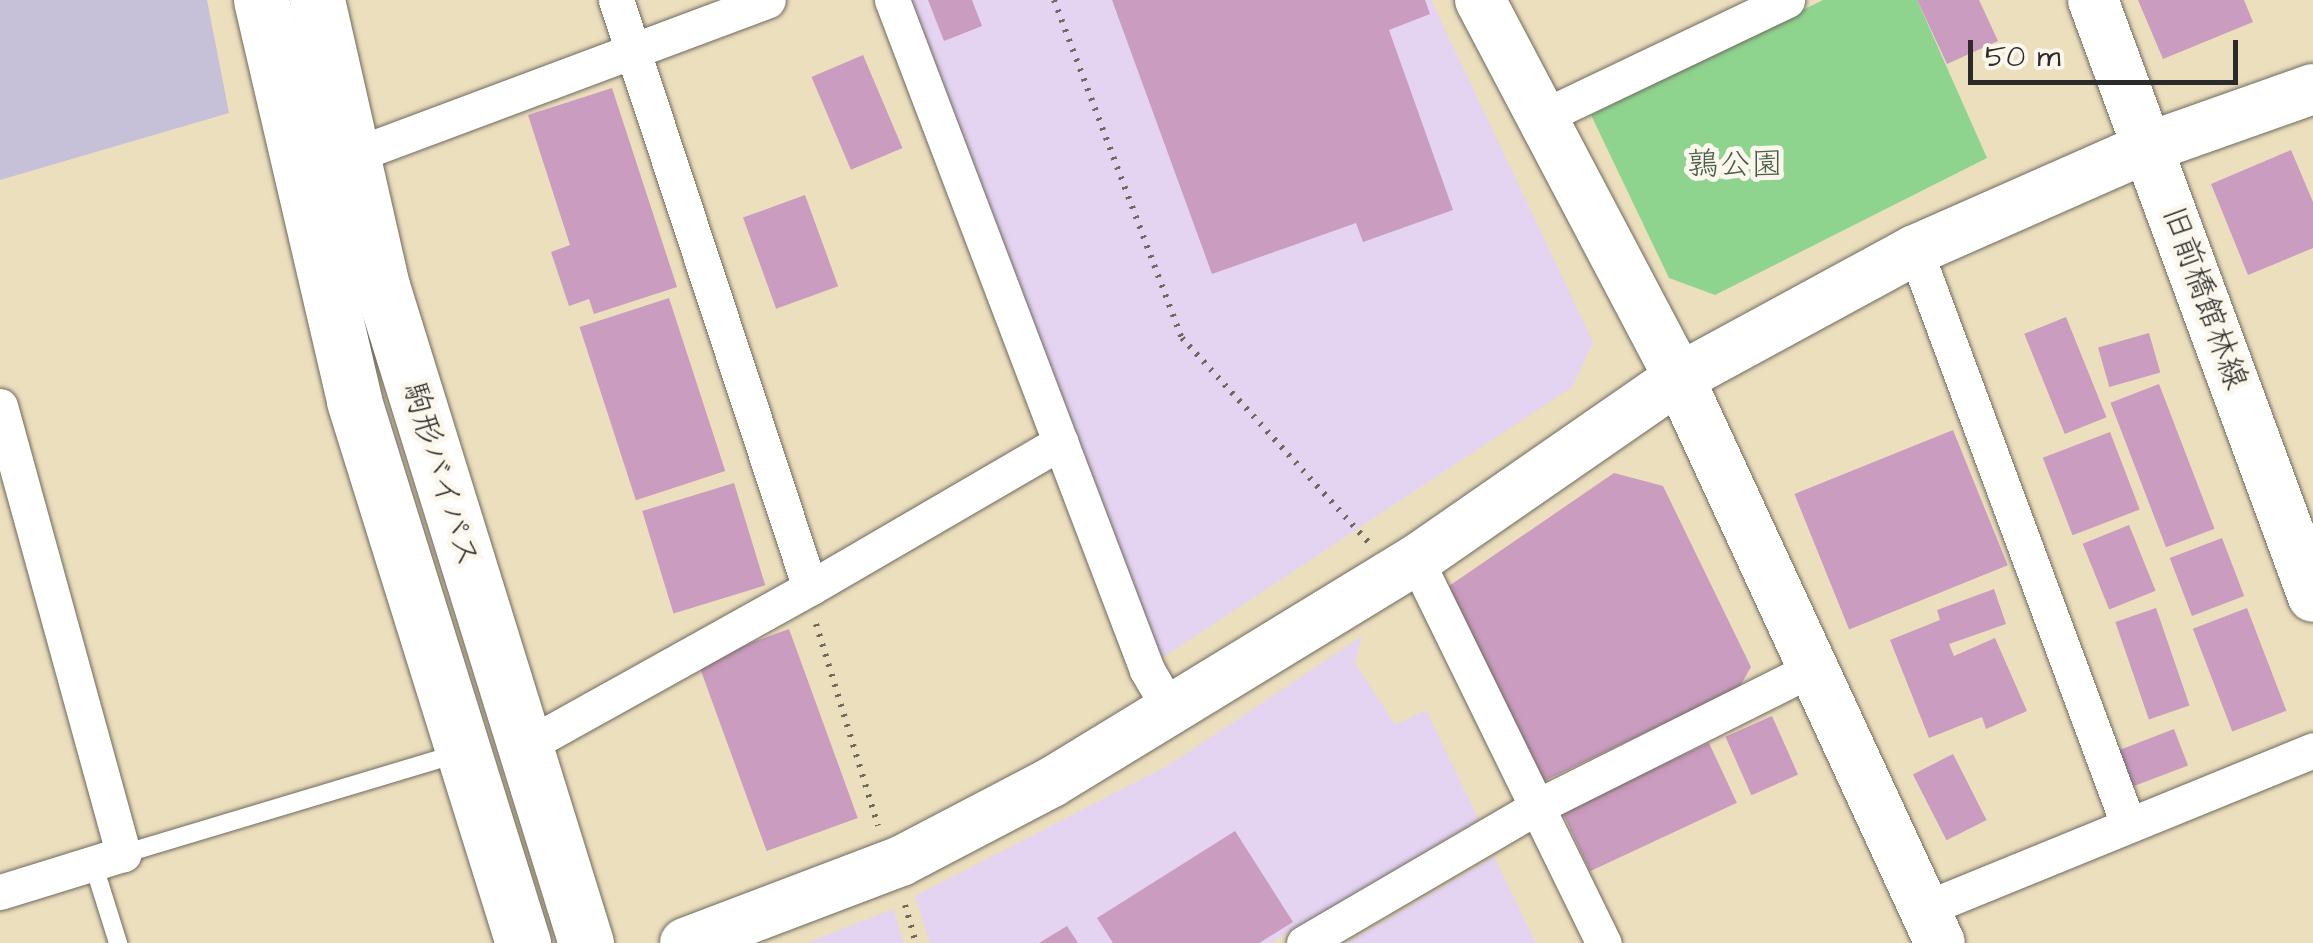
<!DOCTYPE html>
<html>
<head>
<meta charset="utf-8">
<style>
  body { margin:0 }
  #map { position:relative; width:2313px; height:943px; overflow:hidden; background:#ecdfbe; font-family:"Architects Daughter","Klee One",sans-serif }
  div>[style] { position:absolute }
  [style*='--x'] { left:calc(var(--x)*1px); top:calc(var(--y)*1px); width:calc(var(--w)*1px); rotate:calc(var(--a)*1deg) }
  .built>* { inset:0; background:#e4d3f1 }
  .industrial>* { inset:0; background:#c6c0d9 }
  .green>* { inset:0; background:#8ed48f }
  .building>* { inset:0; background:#ca9cbf; transform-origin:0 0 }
  .path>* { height:6px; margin-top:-3px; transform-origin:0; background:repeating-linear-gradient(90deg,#6f6a5e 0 2.5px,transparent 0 10.5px) }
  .roads { filter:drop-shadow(0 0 2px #6f6a5e) drop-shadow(0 0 2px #6f6a5e) }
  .lane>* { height:18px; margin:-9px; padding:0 9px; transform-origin:9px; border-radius:9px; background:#fff }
  .street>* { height:35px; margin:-17.5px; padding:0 17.5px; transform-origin:17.5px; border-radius:17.5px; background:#fff }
  .secondary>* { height:50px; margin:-25px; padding:0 25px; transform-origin:25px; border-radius:25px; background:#fff }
  .primary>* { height:55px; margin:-27.5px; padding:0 27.5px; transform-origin:27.5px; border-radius:27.5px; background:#fff }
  span { translate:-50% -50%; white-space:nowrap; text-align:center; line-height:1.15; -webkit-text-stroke:10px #fbf7ec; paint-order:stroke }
  .park-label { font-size:32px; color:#495e49 }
  .street-label { font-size:32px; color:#2b2b2b }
  .scale { position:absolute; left:1968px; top:40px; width:270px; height:45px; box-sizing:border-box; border:5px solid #2b2b2b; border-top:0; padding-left:12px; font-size:30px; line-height:35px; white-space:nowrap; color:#2b2b2b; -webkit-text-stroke:8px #fbf7ec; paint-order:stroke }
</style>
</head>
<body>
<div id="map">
  <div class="built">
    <i style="clip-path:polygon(910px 0,1431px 0,1593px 342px,1572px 387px,1159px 660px)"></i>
    <i style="clip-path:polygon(1362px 636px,1355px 663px,1395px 725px,1426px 710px,1479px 820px,1271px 943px,930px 943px,915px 896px,1169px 765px)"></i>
    <i style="clip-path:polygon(1494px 857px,1536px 943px,1347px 943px)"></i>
    <i style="clip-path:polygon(893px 909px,904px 943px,807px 943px)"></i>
  </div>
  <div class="industrial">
    <i style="clip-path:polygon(0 0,207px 0,229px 113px,0 180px)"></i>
  </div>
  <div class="green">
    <i style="clip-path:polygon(1823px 0,1917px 0,1987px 158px,1715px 295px,1669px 278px,1591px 115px)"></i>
  </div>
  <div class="building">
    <i style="clip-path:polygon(928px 0,972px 0,982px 26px,944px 41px)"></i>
    <i style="clip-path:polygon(1112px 0,1425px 0,1430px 14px,1389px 30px,1453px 210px,1363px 242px,1356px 223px,1212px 274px)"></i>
    <i style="clip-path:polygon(1917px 0,1979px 0,1998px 41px,1947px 64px)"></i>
    <i style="clip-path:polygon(2138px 0,2244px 0,2253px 22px,2163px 59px)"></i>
    <i style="left:863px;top:55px;width:101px;height:56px;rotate:67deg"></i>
    <i style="clip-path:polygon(612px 88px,677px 287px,594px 314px,589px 299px,569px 306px,551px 252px,570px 245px,528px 115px)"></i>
    <i style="clip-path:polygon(2291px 150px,2313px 202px,2313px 248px,2248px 275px,2211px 184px)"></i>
    <i style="left:805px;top:195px;width:97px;height:66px;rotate:70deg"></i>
    <i style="left:669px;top:298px;width:182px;height:94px;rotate:72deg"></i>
    <i style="left:2066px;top:317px;width:108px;height:45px;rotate:68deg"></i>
    <i style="left:2149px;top:333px;width:41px;height:53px;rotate:74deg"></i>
    <i style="left:2159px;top:384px;width:155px;height:52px;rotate:69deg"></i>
    <i style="left:1953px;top:430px;width:146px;height:171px;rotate:68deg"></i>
    <i style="left:2110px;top:432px;width:83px;height:72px;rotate:69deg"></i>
    <i style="clip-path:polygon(1614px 473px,1663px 486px,1751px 667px,1739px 688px,1542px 782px,1449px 586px)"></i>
    <i style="left:734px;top:483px;width:107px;height:96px;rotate:73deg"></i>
    <i style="left:2129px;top:525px;width:71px;height:50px;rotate:68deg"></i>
    <i style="left:2222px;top:538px;width:62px;height:56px;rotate:69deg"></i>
    <i style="clip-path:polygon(1994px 589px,2006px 624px,1949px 644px,1954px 656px,1995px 638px,2027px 711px,1986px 729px,1982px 717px,1929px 738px,1890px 640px,1940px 620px,1937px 610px)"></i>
    <i style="left:2156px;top:608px;width:103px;height:43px;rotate:71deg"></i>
    <i style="left:2247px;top:608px;width:110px;height:58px;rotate:69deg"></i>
    <i style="left:789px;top:629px;width:201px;height:97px;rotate:70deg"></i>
    <i style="left:1772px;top:716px;width:64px;height:51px;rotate:66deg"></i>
    <i style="left:2174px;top:729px;width:39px;height:59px;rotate:69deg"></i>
    <i style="left:1709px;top:743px;width:66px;height:162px;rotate:65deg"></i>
    <i style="left:1953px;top:754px;width:74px;height:45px;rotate:63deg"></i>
    <i style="clip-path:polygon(1235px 831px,1293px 922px,1259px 943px,1113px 943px,1097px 918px)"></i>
    <i style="clip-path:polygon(1067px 926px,1078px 943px,1039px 943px)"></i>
  </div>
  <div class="path">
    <i style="--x:1054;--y:0;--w:361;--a:69.3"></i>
    <i style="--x:1182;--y:338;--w:276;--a:47.6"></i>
    <i style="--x:816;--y:624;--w:211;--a:72.9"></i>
    <i style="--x:905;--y:905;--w:40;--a:74"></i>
  </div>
  <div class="roads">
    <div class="lane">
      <i style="--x:123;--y:854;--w:349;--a:-16.7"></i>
      <i style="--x:93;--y:863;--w:84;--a:72.6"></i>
    </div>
    <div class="street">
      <i style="--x:616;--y:0;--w:619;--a:71.74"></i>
      <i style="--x:810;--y:588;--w:290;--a:-30.2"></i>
      <i style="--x:892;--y:0;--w:717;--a:69.16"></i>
      <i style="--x:1147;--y:670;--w:44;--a:59.9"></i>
      <i style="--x:1538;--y:119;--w:276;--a:-25.5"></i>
      <i style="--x:349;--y:157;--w:447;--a:-20.5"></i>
      <i style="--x:1915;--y:250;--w:612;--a:69.64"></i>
      <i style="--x:0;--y:406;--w:465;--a:74.6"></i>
      <i style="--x:123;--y:854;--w:129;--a:162.8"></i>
      <i style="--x:1416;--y:560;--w:427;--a:63.9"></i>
      <i style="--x:524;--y:747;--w:327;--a:-29.1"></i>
      <i style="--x:1924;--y:909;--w:420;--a:-22.2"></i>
      <i style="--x:1304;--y:943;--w:273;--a:-30.3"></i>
      <i style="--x:1540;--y:805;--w:305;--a:-26.6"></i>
    </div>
    <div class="secondary">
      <i style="--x:1480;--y:0;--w:427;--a:62.2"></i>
      <i style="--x:1679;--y:378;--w:622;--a:65.21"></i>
      <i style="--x:2093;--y:0;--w:636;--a:69.77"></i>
      <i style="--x:685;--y:943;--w:231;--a:-20.8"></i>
      <i style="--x:901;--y:861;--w:170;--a:-27.6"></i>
      <i style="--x:1052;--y:782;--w:426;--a:-31.4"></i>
      <i style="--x:1416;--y:560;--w:320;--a:-34.7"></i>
      <i style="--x:1679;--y:378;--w:268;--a:-28.5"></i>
      <i style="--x:1915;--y:250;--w:256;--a:-23.8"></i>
      <i style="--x:2149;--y:147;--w:174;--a:-19.5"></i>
    </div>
    <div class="primary">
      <i style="--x:261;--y:0;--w:412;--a:76.9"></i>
      <i style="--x:354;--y:401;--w:568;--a:72.68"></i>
      <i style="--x:317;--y:0;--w:293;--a:77.2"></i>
      <i style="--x:382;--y:286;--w:688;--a:72.75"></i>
    </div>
  </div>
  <div class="park-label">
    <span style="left:1735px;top:165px">鶉公園</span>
  </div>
  <div class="street-label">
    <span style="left:2204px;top:298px;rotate:70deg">旧前橋館林線</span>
    <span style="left:440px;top:475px;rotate:73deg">駒形バイパス</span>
  </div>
  <div class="scale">50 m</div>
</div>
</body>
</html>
